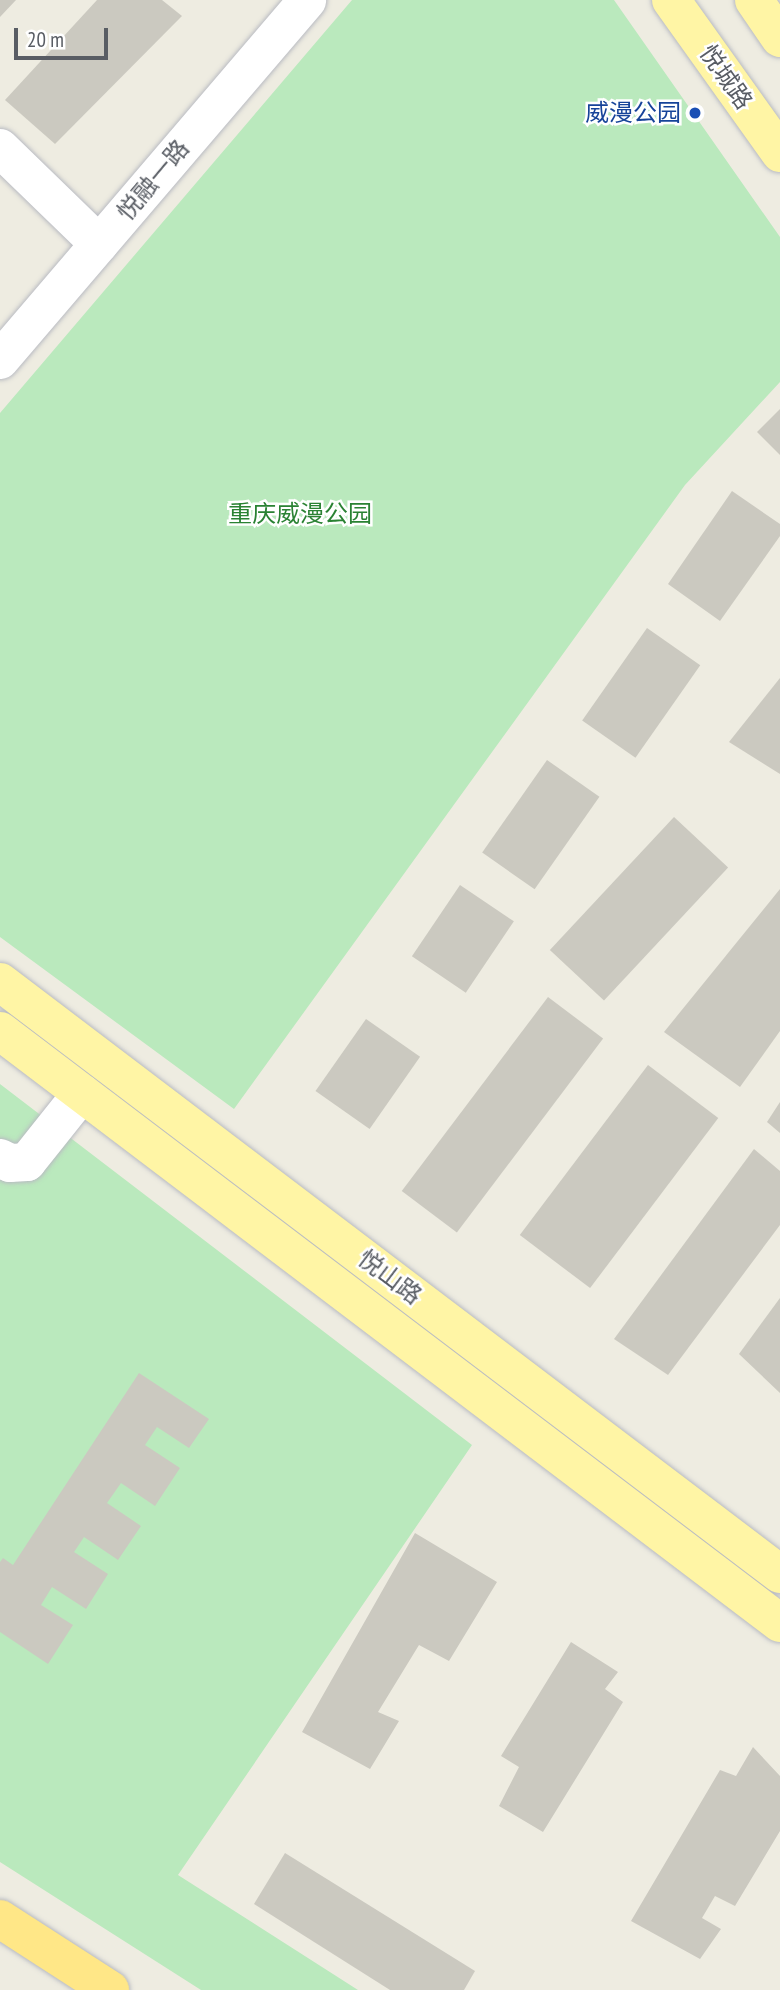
<!DOCTYPE html>
<html>
<head>
<meta charset="utf-8">
<style>
  body { margin:0 }
  #map { position:relative; width:780px; height:1990px; overflow:hidden; background:#eeece1; font-family:"PT Sans Narrow","Noto Sans SC",sans-serif }
  div>[style] { position:absolute }
  [style*='--x'] { left:calc(var(--x)*1px); top:calc(var(--y)*1px); width:calc(var(--w)*1px); rotate:calc(var(--a)*1deg) }
  .green>* { inset:0; background:#bae9bd }
  .building>* { inset:0; background:#cbc9c0; transform-origin:0 0 }
  .roads { filter:drop-shadow(0 0 2px #b9bbc2) drop-shadow(0 0 2px #b9bbc2) }
  .minor>* { height:38px; margin:-19px; padding:0 19px; transform-origin:19px; border-radius:19px; background:#fff }
  .major>* { height:38px; margin:-19px; padding:0 19px; transform-origin:19px; border-radius:19px; background:#fff5a5 }
  .highway>* { height:38px; margin:-19px; padding:0 19px; transform-origin:19px; border-radius:19px; background:#ffe787 }
  .dots>* { width:19px; height:19px; translate:-50% -50%; box-sizing:border-box; border:4px solid #fff; border-radius:50% }
  span { translate:-50% -50%; white-space:nowrap; text-align:center; line-height:1.15; -webkit-text-stroke:5px #fff; paint-order:stroke }
  .street-label { font-size:24px; color:#595d64 }
  .transit-label { font-size:24px; color:#164399 }
  .right { translate:-100% -50%; text-align:right }
  .park-label { font-size:24px; color:#2a8233 }
  .scale { position:absolute; left:14px; top:28px; width:94px; height:32px; box-sizing:border-box; border:4px solid #595d64; border-top:0; padding-left:9px; font-size:21px; line-height:24px; white-space:nowrap; color:#595d64; -webkit-text-stroke:5px #fff; paint-order:stroke }
</style>
</head>
<body>
<div id="map">
  <div class="green">
    <i style="clip-path:polygon(352px 0,614px 0,780px 237px,780px 382px,685px 485px,234px 1109px,0 937px,0 413px)"></i>
    <i style="clip-path:polygon(0 1084px,472px 1445px,178px 1875px,358px 1990px,201px 1990px,0 1862px)"></i>
  </div>
  <div class="building">
    <i style="clip-path:polygon(0 0,16px 0,0 17px)"></i>
    <i style="clip-path:polygon(97px 0,162px 0,182px 16px,55px 144px,5px 100px)"></i>
    <i style="clip-path:polygon(780px 409px,780px 455px,757px 432px)"></i>
    <i style="clip-path:polygon(732px 491px,780px 524px,780px 536px,720px 621px,668px 584px)"></i>
    <i style="left:647px;top:628px;width:65px;height:113px;rotate:35deg"></i>
    <i style="clip-path:polygon(780px 678px,780px 774px,729px 742px)"></i>
    <i style="left:547px;top:760px;width:64px;height:113px;rotate:35deg"></i>
    <i style="left:674px;top:817px;width:74px;height:182px;rotate:43deg"></i>
    <i style="left:460px;top:885px;width:65px;height:86px;rotate:34deg"></i>
    <i style="clip-path:polygon(780px 889px,780px 1031px,740px 1087px,664px 1032px)"></i>
    <i style="left:548px;top:997px;width:69px;height:243px;rotate:37deg"></i>
    <i style="left:366px;top:1019px;width:66px;height:88px;rotate:35deg"></i>
    <i style="left:648px;top:1065px;width:88px;height:213px;rotate:37deg"></i>
    <i style="clip-path:polygon(780px 1102px,780px 1133px,767px 1122px)"></i>
    <i style="clip-path:polygon(754px 1149px,780px 1171px,780px 1225px,668px 1375px,614px 1339px)"></i>
    <i style="clip-path:polygon(780px 1298px,780px 1393px,739px 1354px)"></i>
    <i style="clip-path:polygon(139px 1373px,209px 1419px,189px 1448px,157px 1427px,145px 1445px,180px 1468px,155px 1506px,121px 1483px,107px 1503px,141px 1526px,118px 1560px,84px 1537px,74px 1552px,108px 1574px,86px 1609px,52px 1587px,41px 1605px,73px 1625px,48px 1664px,0 1632px,0 1562px,3px 1558px,13px 1565px)"></i>
    <i style="clip-path:polygon(415px 1533px,497px 1582px,449px 1661px,419px 1645px,378px 1712px,399px 1721px,370px 1769px,302px 1732px)"></i>
    <i style="clip-path:polygon(571px 1642px,618px 1672px,605px 1689px,623px 1702px,543px 1832px,499px 1806px,519px 1767px,501px 1756px)"></i>
    <i style="clip-path:polygon(753px 1747px,780px 1776px,780px 1831px,735px 1906px,715px 1896px,702px 1918px,721px 1929px,700px 1959px,631px 1921px,720px 1770px,736px 1776px)"></i>
    <i style="clip-path:polygon(285px 1853px,475px 1971px,464px 1990px,390px 1990px,254px 1904px)"></i>
  </div>
  <div class="roads">
    <div class="minor">
      <i style="--x:0;--y:148;--w:138;--a:44.1"></i>
      <i style="--x:0;--y:360;--w:473;--a:-49.5"></i>
      <i style="--x:0;--y:1158;--w:11;--a:27"></i>
      <i style="--x:10;--y:1163;--w:17;--a:-3"></i>
      <i style="--x:27;--y:1162;--w:88;--a:-51.4"></i>
    </div>
    <div class="major">
      <i style="--x:671;--y:0;--w:188;--a:54.5"></i>
      <i style="--x:754;--y:0;--w:46;--a:55.6"></i>
      <i style="--x:0;--y:982;--w:979;--a:37.2"></i>
      <i style="--x:0;--y:1031;--w:979;--a:37.2"></i>
    </div>
    <div class="highway">
      <i style="--x:0;--y:1919;--w:131;--a:32.8"></i>
    </div>
  </div>
  <div class="dots">
    <i style="left:695px;top:113px;background:#1a4fb4"></i>
  </div>
  <div class="street-label">
    <span style="left:726px;top:77px;rotate:55deg">悦城路</span>
    <span style="left:153px;top:180px;rotate:-50deg">悦融一路</span>
    <span style="left:390px;top:1277px;rotate:37deg">悦山路</span>
  </div>
  <div class="transit-label">
    <span class="right" style="left:681px;top:113px">威漫公园</span>
  </div>
  <div class="park-label">
    <span style="left:300px;top:514px">重庆威漫公园</span>
  </div>
  <div class="scale">20 m</div>
</div>
</body>
</html>
